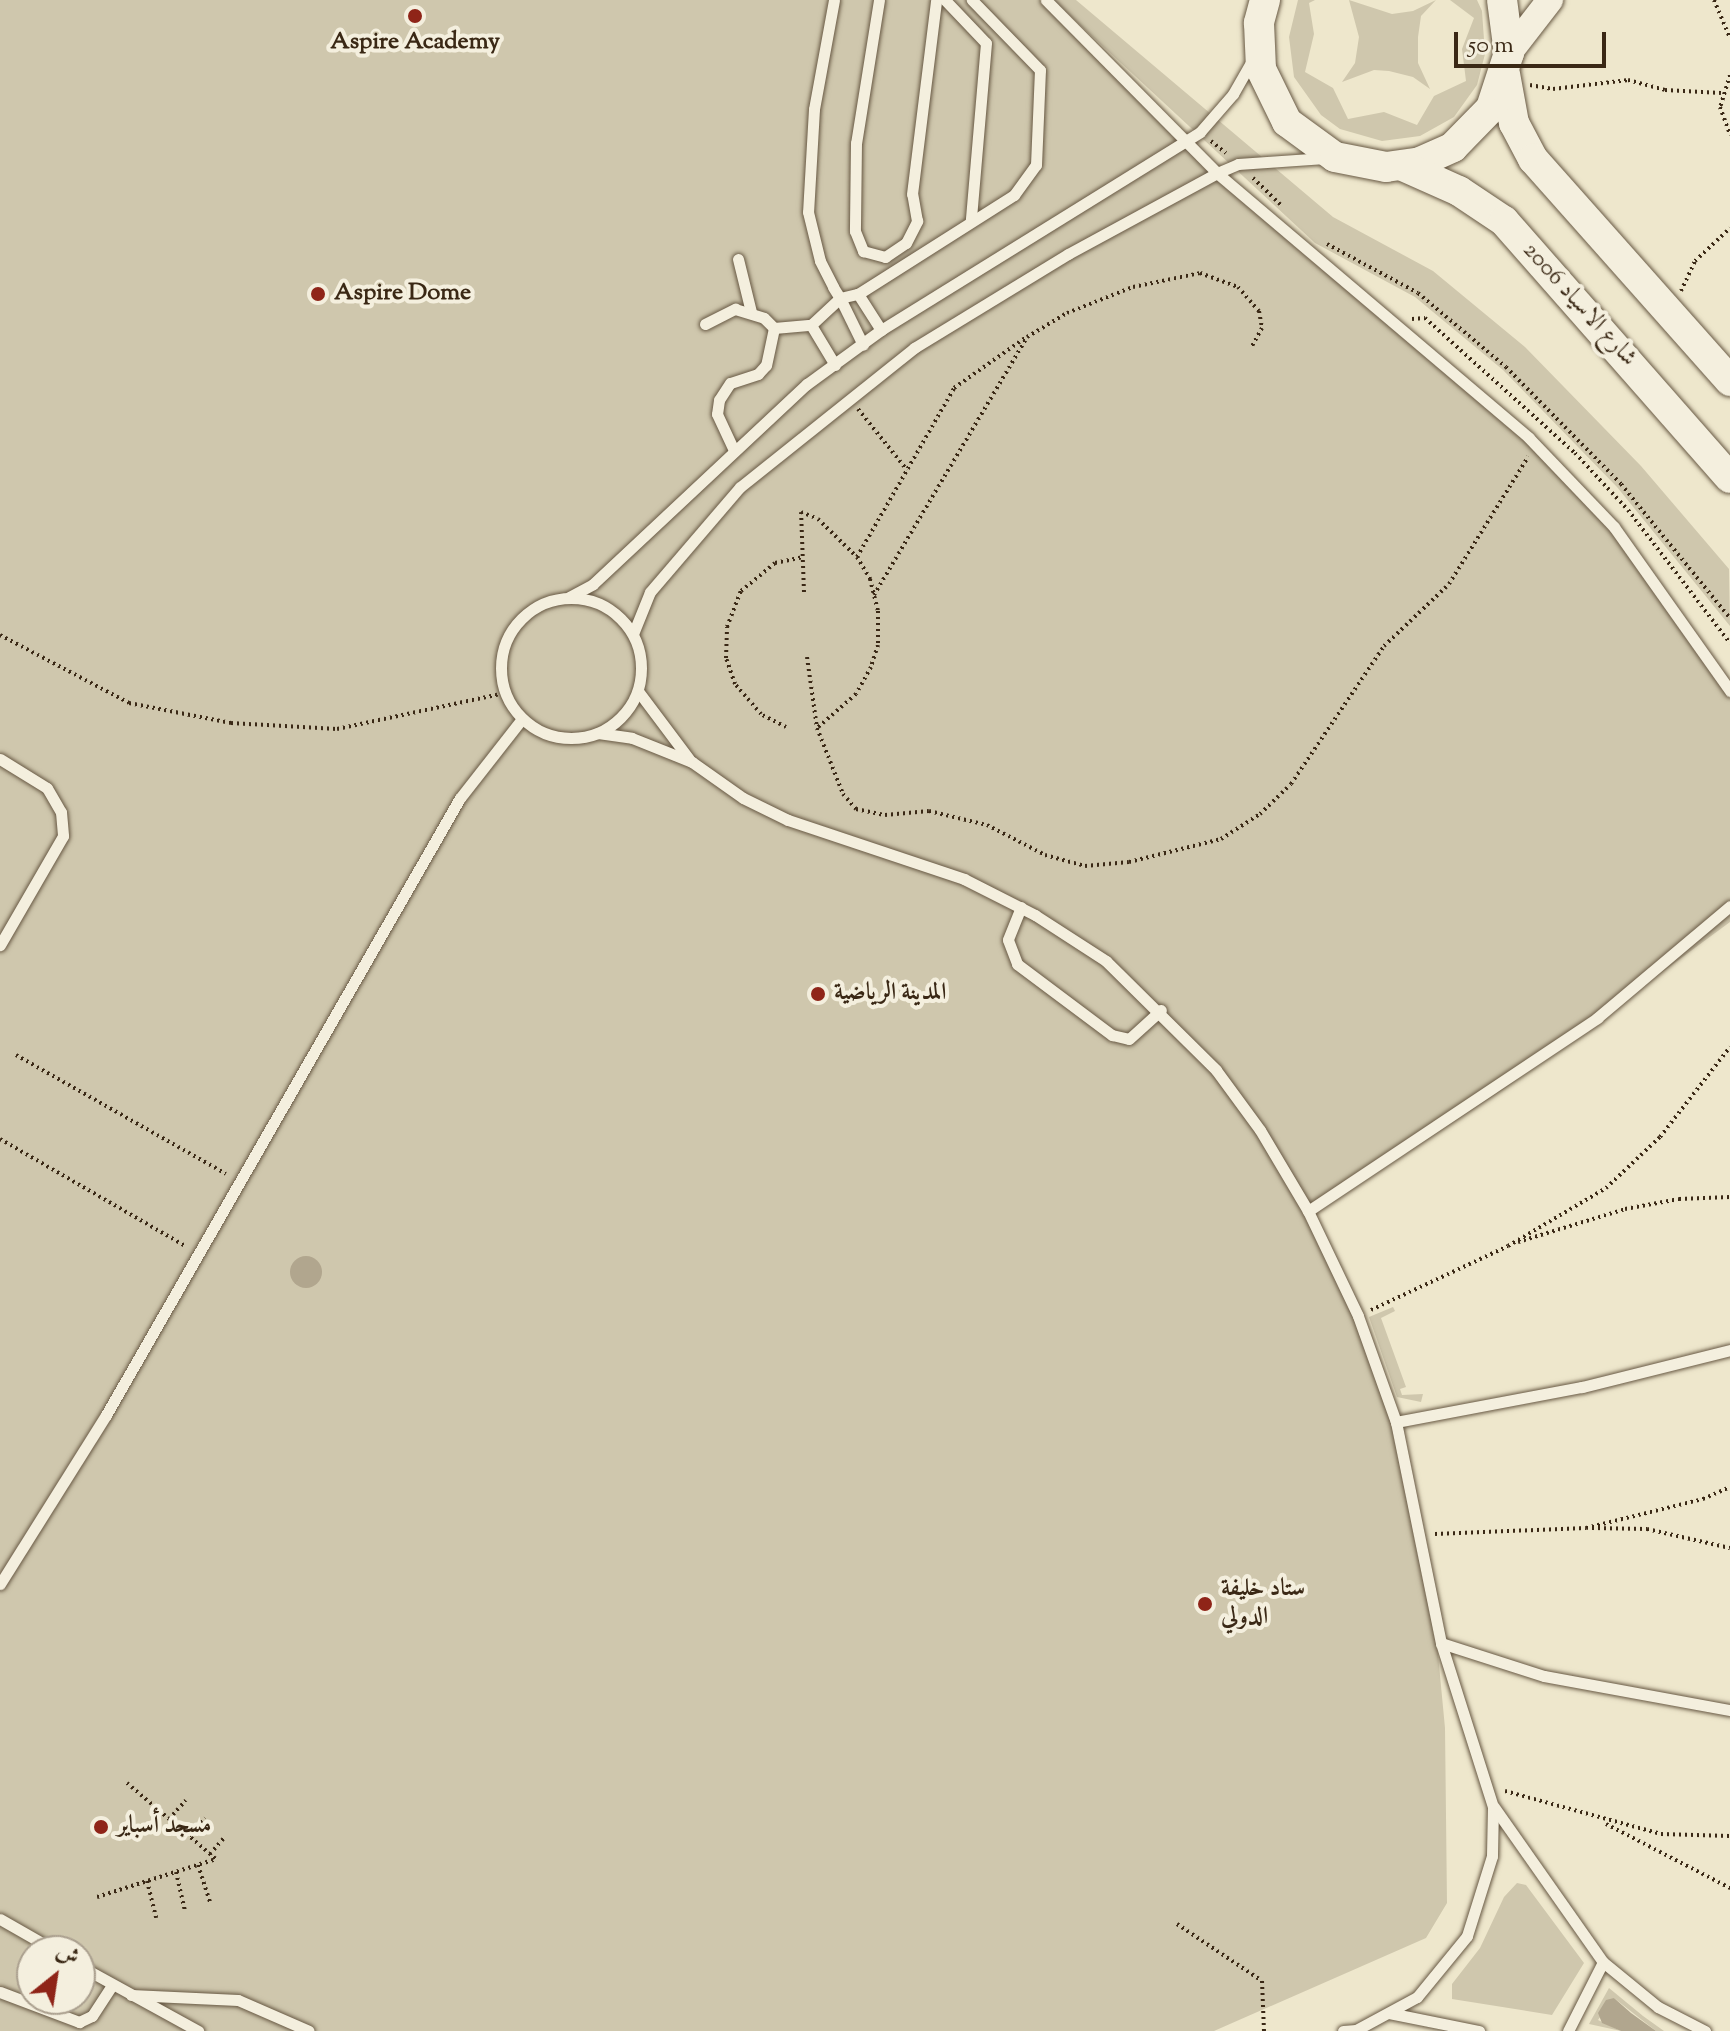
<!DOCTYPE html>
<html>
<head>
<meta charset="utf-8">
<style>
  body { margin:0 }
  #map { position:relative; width:1730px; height:2031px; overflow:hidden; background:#eee7cc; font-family:"Sorts Mill Goudy",Amiri,serif }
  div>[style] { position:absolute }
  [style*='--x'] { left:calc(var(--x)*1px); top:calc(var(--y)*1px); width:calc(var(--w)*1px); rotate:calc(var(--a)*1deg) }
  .green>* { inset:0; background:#cfc7ad }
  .water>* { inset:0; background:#b1a68e }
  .round { border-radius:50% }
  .path>* { height:4px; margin-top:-2px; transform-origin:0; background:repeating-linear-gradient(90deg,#3a2815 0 2px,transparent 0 6px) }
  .roads { filter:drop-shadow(0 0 2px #675843) drop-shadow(0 0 2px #675843) }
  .service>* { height:11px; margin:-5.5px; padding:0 5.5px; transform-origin:5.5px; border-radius:5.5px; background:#f4efde }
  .service>.ring { margin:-5.5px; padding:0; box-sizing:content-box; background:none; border:11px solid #f4efde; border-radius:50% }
  .tertiary>* { height:26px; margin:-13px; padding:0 13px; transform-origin:13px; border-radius:13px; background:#f4efde }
  .secondary>* { height:30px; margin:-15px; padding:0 15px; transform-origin:15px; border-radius:15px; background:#f4efde }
  .dots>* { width:22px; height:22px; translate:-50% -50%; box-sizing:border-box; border:4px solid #f4efde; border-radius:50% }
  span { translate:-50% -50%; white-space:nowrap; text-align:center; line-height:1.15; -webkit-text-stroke:8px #f4efde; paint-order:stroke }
  .poi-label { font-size:24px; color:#3a2815; font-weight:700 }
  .left { translate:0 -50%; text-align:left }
  .street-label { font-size:24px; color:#3a2815 }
  .north { position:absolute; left:16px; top:1935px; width:80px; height:80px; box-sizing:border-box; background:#f4efde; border:2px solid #aa9f8e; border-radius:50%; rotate:30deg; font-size:22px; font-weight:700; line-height:32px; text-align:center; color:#3a2815 }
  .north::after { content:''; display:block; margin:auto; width:28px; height:36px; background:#8f2418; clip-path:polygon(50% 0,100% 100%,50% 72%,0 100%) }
  .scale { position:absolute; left:1454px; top:32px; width:152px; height:36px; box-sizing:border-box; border:4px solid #3a2815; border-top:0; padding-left:10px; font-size:24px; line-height:28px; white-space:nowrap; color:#3a2815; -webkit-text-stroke:6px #f4efde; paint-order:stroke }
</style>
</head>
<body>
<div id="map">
  <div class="green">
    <i style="clip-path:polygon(evenodd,0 0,1046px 0,1217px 173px,1529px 438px,1614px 527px,1730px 691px,1730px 922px,1508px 1086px,1411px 1150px,1303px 1209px,1384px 1384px,1433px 1602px,1445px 1728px,1447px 1903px,1426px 1938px,1214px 2031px,0 2031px,0 0,32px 1951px,80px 1951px,80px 1999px,32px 1999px,32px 1951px)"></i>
    <i style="clip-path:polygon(1053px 0,1076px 0,1333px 217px,1433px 271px,1525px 347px,1641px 466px,1729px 569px,1730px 626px,1617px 487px,1503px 370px,1415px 297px,1315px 243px)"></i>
    <i style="clip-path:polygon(1298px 0,1315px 0,1309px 3px,1314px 34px,1305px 72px,1333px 88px,1348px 119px,1384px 112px,1417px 125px,1434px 96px,1466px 81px,1462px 49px,1474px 18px,1450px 0,1477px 0,1482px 11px,1485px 54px,1477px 85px,1454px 117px,1420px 136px,1382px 141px,1340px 129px,1321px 115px,1294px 77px,1289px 37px)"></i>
    <i style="clip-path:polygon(1349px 0,1392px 14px,1413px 11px,1436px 0,1421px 16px,1418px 37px,1418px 63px,1430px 89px,1413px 77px,1389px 71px,1374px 70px,1342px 82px,1355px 63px,1359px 37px)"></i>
    <i style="clip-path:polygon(1393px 1307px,1395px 1311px,1381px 1318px,1406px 1387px,1400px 1389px,1402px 1395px,1423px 1394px,1421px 1402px,1397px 1397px,1369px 1317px)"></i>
    <i style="clip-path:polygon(1517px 1883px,1526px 1885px,1584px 1963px,1552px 2015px,1452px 1999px,1452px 1984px,1480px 1948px,1504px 1897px)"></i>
    <i style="clip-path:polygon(1609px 1988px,1643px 2016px,1664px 2031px,1656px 2031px,1614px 1998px,1598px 2020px,1621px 2031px,1589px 2024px)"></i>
  </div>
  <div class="water">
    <i class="round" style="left:290px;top:1256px;width:32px;height:32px"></i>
    <i style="clip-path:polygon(1614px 1998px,1631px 2013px,1656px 2031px,1621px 2031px,1602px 2023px,1598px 2013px,1606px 2000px)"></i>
  </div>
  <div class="path">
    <i style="--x:1714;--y:0;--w:41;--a:67.2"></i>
    <i style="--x:1730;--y:75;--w:34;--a:107"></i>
    <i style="--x:1720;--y:107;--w:30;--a:70"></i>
    <i style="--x:1530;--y:85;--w:23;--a:10"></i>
    <i style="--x:1553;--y:89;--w:76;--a:-6.8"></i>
    <i style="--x:1628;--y:80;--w:38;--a:15"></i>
    <i style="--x:1665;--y:90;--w:56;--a:3.1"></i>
    <i style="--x:1211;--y:141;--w:19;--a:39"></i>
    <i style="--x:1253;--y:178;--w:39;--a:44"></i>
    <i style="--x:1327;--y:244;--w:103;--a:28.3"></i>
    <i style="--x:1418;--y:293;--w:115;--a:40.1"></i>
    <i style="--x:1506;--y:367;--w:164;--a:45.5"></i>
    <i style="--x:1621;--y:484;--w:173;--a:50.9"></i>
    <i style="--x:1681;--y:291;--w:33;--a:-65"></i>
    <i style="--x:1695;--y:261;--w:48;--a:-43.3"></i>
    <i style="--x:1412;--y:319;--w:13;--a:-4"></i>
    <i style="--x:1425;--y:318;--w:202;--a:42"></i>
    <i style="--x:1575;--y:453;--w:78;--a:47.1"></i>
    <i style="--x:1628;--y:510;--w:168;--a:52.5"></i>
    <i style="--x:858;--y:409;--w:78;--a:51.2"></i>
    <i style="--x:857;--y:557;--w:195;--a:-60.1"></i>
    <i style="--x:954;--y:388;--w:87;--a:-35.2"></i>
    <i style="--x:804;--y:592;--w:80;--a:-92.1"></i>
    <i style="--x:801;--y:512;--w:18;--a:22"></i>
    <i style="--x:818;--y:519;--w:54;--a:44.3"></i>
    <i style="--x:857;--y:557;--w:26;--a:59"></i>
    <i style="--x:870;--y:579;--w:33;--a:76"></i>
    <i style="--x:878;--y:611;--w:34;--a:90"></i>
    <i style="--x:878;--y:645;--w:23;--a:108"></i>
    <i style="--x:871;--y:667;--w:31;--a:119"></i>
    <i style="--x:856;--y:694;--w:52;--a:138.9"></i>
    <i style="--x:817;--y:728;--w:71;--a:68.5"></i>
    <i style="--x:843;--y:794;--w:20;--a:49"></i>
    <i style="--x:856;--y:809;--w:30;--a:12"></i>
    <i style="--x:885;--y:815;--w:44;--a:-5.2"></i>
    <i style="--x:929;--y:811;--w:60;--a:13.6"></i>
    <i style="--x:987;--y:825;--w:65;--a:27.3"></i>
    <i style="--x:1045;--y:855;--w:41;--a:15.4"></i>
    <i style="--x:1085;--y:866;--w:44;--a:-5.2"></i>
    <i style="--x:1129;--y:862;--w:95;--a:-14"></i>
    <i style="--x:1221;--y:839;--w:46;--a:-32.7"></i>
    <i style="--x:1260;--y:814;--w:43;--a:-44.1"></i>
    <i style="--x:1291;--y:784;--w:166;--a:-56"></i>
    <i style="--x:1384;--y:646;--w:90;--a:-43.6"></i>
    <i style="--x:1449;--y:584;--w:150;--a:-58.1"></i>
    <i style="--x:874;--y:595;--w:300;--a:-59.3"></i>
    <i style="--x:1027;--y:337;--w:47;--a:-31"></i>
    <i style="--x:1067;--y:313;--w:71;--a:-21.5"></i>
    <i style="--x:1133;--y:287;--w:68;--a:-11.8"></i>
    <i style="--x:1200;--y:273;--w:40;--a:20.2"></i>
    <i style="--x:1238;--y:287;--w:32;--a:49"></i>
    <i style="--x:1259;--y:311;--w:17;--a:80"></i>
    <i style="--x:1262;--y:328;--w:21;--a:119"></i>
    <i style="--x:0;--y:635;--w:146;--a:27.8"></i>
    <i style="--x:129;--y:703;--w:104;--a:11.1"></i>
    <i style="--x:231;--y:723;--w:106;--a:3.2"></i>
    <i style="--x:337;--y:729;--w:172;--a:-12.1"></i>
    <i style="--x:807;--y:657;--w:72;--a:82"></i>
    <i style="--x:786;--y:727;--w:28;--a:-153"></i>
    <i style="--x:761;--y:714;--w:40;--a:-131"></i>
    <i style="--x:735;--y:684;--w:28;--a:-109"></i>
    <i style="--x:726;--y:658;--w:31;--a:-88"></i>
    <i style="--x:727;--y:627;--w:39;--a:-69"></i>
    <i style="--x:741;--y:591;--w:44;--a:-39.5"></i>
    <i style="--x:775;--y:563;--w:29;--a:-12"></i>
    <i style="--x:16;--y:1055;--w:241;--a:29.5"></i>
    <i style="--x:0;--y:1139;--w:214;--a:30"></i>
    <i style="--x:1518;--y:1242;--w:112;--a:-17.1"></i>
    <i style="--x:1625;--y:1209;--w:55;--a:-10.5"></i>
    <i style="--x:1679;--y:1199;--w:51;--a:-2.2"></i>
    <i style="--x:1371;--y:1310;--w:151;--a:-25"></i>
    <i style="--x:1508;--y:1246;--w:114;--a:-30.6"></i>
    <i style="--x:1606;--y:1188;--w:74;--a:-43.4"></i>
    <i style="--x:1660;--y:1137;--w:114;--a:-52.1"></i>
    <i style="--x:1592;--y:1528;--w:55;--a:1"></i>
    <i style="--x:1647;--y:1529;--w:85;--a:12.9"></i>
    <i style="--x:1435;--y:1534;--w:151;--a:-2.3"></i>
    <i style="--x:1586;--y:1528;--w:121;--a:-13.9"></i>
    <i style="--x:1703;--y:1499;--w:30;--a:-24"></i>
    <i style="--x:127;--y:1783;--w:117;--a:40.5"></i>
    <i style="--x:1505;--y:1791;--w:162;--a:15.4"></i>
    <i style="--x:1661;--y:1834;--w:69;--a:1.7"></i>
    <i style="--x:169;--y:1819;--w:25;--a:-48"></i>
    <i style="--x:1606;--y:1824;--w:140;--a:27.3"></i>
    <i style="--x:189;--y:1836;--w:24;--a:-48"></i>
    <i style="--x:210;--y:1854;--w:23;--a:-49"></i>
    <i style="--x:198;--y:1865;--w:39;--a:72"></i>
    <i style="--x:176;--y:1872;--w:39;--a:77"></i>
    <i style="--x:147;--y:1881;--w:38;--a:76"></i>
    <i style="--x:97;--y:1897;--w:125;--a:-17.7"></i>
    <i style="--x:1177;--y:1924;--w:102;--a:33.8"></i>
    <i style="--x:1262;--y:1981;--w:50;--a:87.7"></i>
  </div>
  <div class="roads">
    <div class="service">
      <i style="--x:834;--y:0;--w:111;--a:100.4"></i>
      <i style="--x:814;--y:109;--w:103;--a:93.3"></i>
      <i style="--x:808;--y:212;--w:50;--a:76.2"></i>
      <i style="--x:820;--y:261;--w:29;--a:63"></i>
      <i style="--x:833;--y:287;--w:13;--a:58"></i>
      <i style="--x:840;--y:298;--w:18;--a:-13"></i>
      <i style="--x:879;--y:0;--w:145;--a:99.1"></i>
      <i style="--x:856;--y:143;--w:88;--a:90.7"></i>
      <i style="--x:855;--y:231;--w:22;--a:68"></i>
      <i style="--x:863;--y:251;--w:23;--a:15"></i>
      <i style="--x:885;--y:257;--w:25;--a:-34"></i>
      <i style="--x:906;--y:243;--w:25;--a:-63"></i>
      <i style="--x:917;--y:221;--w:27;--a:-100"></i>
      <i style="--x:912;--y:194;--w:195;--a:-82.9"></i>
      <i style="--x:945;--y:0;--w:59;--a:46.4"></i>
      <i style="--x:986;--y:43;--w:177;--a:94.9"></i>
      <i style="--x:1046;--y:0;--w:243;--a:45.3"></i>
      <i style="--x:1217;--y:173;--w:409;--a:40.3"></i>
      <i style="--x:1529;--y:438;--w:123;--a:46.3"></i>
      <i style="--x:1614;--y:527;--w:201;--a:54.7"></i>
      <i style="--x:738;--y:259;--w:55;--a:76.2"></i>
      <i style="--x:705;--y:324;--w:34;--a:-27"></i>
      <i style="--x:735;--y:309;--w:30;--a:17"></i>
      <i style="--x:764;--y:318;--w:14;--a:45"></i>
      <i style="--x:774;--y:328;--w:38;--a:102"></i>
      <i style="--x:766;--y:365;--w:12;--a:132"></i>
      <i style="--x:758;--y:374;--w:29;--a:162"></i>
      <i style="--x:730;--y:383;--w:20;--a:123"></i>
      <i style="--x:719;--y:400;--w:14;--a:98"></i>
      <i style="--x:717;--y:414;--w:40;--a:65"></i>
      <i style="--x:774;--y:328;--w:37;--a:-5"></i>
      <i style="--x:881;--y:330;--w:43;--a:-122.6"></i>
      <i style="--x:858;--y:294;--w:185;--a:-32.4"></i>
      <i style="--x:1014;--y:195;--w:37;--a:-54"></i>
      <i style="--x:1036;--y:165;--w:95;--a:-87.6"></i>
      <i style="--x:1040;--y:70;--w:98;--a:-134.2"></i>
      <i style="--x:835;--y:365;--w:47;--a:-121"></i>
      <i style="--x:811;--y:325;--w:40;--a:-43"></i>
      <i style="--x:840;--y:298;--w:52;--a:63.9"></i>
      <i style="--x:569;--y:597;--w:27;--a:-28"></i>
      <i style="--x:593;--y:584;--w:293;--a:-43.1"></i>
      <i style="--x:807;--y:384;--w:92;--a:-36.1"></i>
      <i style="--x:881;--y:330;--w:375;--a:-31.8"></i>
      <i style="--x:1200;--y:132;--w:50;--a:-49"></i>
      <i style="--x:1233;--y:94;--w:43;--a:-60.4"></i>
      <i class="ring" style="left:501px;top:598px;width:129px;height:129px"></i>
      <i style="--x:633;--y:634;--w:45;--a:-68"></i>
      <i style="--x:650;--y:592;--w:138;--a:-49.4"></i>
      <i style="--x:740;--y:487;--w:223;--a:-38.6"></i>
      <i style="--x:914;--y:348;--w:180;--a:-31.4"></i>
      <i style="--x:1068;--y:254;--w:170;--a:-28.5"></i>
      <i style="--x:1217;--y:173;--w:23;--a:-23"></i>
      <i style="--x:1238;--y:164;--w:87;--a:-3.9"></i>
      <i style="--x:638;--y:691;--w:85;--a:53.1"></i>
      <i style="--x:598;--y:733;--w:34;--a:8"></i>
      <i style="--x:632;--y:738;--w:65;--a:21.8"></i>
      <i style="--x:692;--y:762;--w:62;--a:35.2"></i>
      <i style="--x:743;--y:798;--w:50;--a:26.1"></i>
      <i style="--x:788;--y:820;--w:186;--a:18.5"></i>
      <i style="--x:964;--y:879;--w:80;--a:26.9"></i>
      <i style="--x:1035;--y:915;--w:85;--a:32.9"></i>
      <i style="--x:1106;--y:961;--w:155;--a:44.7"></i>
      <i style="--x:1216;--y:1070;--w:74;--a:53.7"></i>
      <i style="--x:1260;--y:1130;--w:94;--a:59.3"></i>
      <i style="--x:1308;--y:1211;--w:116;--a:64.5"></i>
      <i style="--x:1358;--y:1316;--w:113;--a:70.3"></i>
      <i style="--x:1396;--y:1422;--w:226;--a:78.5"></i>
      <i style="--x:1441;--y:1643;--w:172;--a:72.4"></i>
      <i style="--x:1493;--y:1807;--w:49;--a:91.2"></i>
      <i style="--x:1492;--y:1856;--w:84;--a:107.4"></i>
      <i style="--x:1467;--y:1936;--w:79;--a:129.3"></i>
      <i style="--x:1417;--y:1997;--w:69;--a:151.6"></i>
      <i style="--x:1356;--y:2030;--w:13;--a:176"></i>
      <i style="--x:0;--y:759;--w:55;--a:31.7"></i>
      <i style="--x:47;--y:788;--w:28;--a:60"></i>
      <i style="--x:61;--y:812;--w:24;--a:85"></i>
      <i style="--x:63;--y:836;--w:126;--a:120"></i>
      <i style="--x:1021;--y:907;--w:35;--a:112"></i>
      <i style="--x:1008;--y:940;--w:26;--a:69"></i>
      <i style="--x:1017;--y:964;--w:119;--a:36.8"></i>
      <i style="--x:1112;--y:1035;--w:17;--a:13"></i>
      <i style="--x:1129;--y:1039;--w:43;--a:-42.2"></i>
      <i style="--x:1308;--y:1211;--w:348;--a:-33.7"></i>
      <i style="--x:1597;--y:1018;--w:174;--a:-40.1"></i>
      <i style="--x:1396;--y:1422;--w:189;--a:-10.7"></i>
      <i style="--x:1582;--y:1387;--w:153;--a:-14"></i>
      <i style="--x:0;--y:1584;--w:199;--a:-57.9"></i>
      <i style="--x:106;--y:1415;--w:711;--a:-60.16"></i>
      <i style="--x:460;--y:798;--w:100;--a:-51.9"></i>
      <i style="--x:1441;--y:1643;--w:108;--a:17.8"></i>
      <i style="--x:1544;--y:1676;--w:189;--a:10.4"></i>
      <i style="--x:1494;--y:1807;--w:189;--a:54.9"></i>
      <i style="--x:1603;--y:1962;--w:71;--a:39.3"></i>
      <i style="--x:1658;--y:2007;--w:53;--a:27.1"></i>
      <i style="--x:0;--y:1919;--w:64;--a:29.7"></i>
      <i style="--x:80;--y:1966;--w:135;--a:28.8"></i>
      <i style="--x:0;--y:1992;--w:85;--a:20.8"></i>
      <i style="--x:79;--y:2022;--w:14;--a:-25"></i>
      <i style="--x:92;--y:2016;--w:37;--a:-57"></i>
      <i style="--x:131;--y:1995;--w:107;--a:2.7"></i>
      <i style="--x:238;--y:2000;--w:77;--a:23.6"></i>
      <i style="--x:1389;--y:2013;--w:92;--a:11.3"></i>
      <i style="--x:1568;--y:2031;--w:77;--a:-63.1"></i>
    </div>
    <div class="tertiary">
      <i style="--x:1509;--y:53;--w:67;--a:-52.3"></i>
    </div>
    <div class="secondary">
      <i style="--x:1265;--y:0;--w:24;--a:105"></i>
      <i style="--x:1259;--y:23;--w:46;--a:87.5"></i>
      <i style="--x:1261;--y:69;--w:59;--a:63.9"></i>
      <i style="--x:1287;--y:122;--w:59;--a:36.1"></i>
      <i style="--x:1335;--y:157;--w:52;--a:11.1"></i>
      <i style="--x:1386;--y:167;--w:34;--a:-8"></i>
      <i style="--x:1420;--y:162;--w:36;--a:-24"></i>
      <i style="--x:1453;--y:147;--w:54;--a:-45.7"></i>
      <i style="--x:1491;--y:108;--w:58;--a:-71.9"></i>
      <i style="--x:1509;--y:53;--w:53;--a:-97.5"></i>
      <i style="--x:1505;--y:74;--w:50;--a:79.6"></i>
      <i style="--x:1514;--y:123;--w:41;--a:62.2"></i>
      <i style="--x:1533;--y:159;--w:297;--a:48.4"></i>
      <i style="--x:1403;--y:166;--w:61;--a:24.1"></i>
      <i style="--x:1459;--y:191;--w:54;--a:33.7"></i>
      <i style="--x:1504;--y:221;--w:342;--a:48.7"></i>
    </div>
  </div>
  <div class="dots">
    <i style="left:415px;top:16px;background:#8f2418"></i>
    <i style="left:318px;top:294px;background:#8f2418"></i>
    <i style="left:818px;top:994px;background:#8f2418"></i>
    <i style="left:1205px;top:1604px;background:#8f2418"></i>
    <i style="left:101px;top:1827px;background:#8f2418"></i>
  </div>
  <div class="poi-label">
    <span style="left:415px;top:43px">Aspire Academy</span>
    <span class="left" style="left:334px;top:294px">Aspire Dome</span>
    <span class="left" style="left:834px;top:994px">المدينة الرياضية</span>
    <span class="left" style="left:1221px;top:1604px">ستاد خليفة<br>الدولي</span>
    <span class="left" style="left:117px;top:1827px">مسجد أسباير</span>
  </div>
  <div class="street-label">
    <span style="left:1579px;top:305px;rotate:48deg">شارع الاسياد 2006</span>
  </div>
  <div class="north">ش</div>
  <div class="scale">50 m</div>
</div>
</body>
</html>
